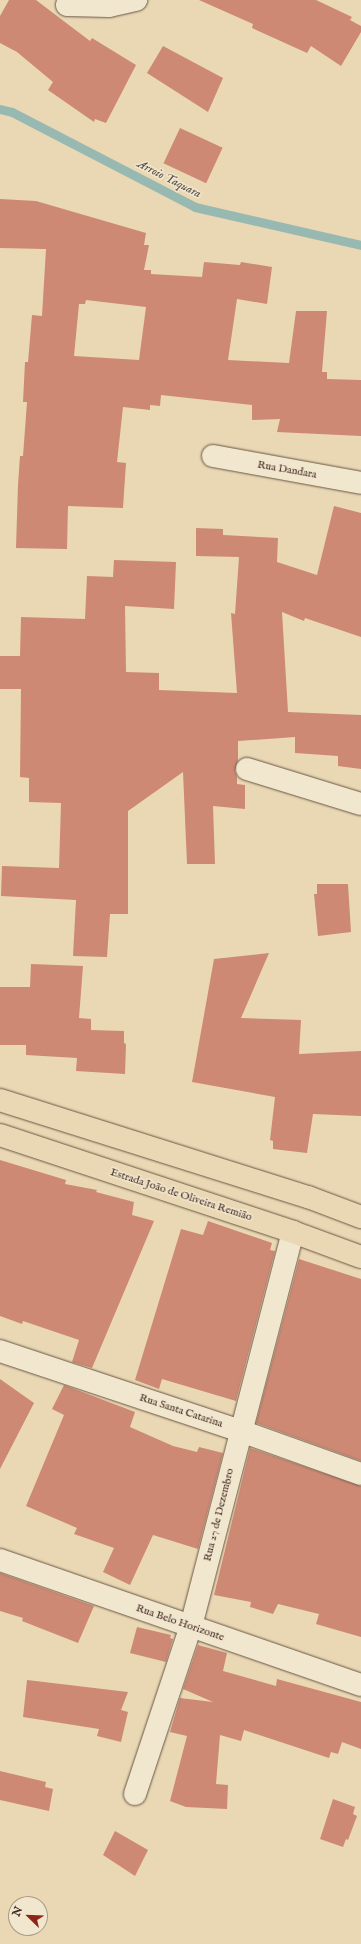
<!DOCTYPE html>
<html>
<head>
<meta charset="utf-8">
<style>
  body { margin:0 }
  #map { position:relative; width:361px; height:1944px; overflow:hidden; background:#e9d8b3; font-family:"IM FELL English",serif }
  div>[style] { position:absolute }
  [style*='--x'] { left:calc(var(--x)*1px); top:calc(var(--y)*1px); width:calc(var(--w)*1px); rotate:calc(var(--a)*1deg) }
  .stream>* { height:9px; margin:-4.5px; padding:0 4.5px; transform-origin:4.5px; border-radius:4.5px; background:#98b9b2 }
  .building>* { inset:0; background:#cd8974; transform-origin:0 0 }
  .roads { filter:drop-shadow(0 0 1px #6a5545) drop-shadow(0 0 1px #6a5545) }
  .minor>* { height:22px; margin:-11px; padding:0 11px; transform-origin:11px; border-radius:11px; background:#f1e6ce }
  .major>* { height:22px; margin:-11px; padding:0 11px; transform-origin:11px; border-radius:11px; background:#e9d8b3 }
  span { translate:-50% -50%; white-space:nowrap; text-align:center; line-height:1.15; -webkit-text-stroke:3px #f1e6ce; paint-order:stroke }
  .street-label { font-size:11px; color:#402920 }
  .water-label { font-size:12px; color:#564d44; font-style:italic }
  .north { position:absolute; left:8px; top:1896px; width:40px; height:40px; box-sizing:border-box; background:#f1e6ce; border:1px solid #aa9a88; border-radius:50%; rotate:293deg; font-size:11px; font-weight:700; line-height:16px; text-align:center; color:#402920 }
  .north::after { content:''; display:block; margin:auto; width:14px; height:18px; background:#8f2418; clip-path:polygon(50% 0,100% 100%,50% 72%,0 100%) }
</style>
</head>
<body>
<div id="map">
  <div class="stream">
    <i style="--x:0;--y:109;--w:12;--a:14"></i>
    <i style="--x:12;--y:112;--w:206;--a:27.4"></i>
    <i style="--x:195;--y:207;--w:170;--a:12.9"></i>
  </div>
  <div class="building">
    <i style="clip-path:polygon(9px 0,36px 0,90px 41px,92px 38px,136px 65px,106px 123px,95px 119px,94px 122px,48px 90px,53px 82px,17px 52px,0 43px,0 16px)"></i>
    <i style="clip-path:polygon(199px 0,316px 0,352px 17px,350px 20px,361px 26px,361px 32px,341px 66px,311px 46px,307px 53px,252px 28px,253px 24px)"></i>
    <i style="clip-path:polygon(163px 46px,223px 78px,208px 112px,147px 73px)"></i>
    <i style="left:180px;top:128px;width:47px;height:39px;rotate:25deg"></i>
    <i style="clip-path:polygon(evenodd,0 199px,36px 201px,146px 233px,144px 245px,149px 245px,144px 270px,151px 270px,151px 274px,202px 277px,204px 262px,240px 265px,241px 262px,272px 267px,267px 304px,237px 299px,228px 360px,289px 363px,296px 311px,327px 311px,322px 372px,327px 372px,327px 379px,361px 380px,361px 436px,277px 432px,280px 419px,252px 420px,252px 405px,161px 395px,160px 406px,150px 405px,150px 410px,123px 407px,117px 462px,126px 463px,123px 508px,68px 506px,67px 549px,16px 548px,18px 485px,20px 456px,23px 456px,27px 402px,23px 402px,25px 362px,28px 362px,32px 315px,42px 316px,46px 249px,0 248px,0 199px,86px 300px,146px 307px,139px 360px,74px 356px,79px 304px,85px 304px,86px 300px)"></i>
    <i style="clip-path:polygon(334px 506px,361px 513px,361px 637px,305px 618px,304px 621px,282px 612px,288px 712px,361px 715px,361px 769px,338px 766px,338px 756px,295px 753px,295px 737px,238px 741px,238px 761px,235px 771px,237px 777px,237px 784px,245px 785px,245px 809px,213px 806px,215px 864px,187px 864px,183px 772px,128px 811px,128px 914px,110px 914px,107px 957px,73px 956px,76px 900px,1px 896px,2px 866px,59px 868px,61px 803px,29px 802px,29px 778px,20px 777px,21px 689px,0 689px,0 656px,20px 656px,21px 617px,85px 619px,87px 576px,113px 577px,114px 560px,176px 562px,174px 609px,125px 606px,126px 672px,159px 673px,159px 690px,237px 693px,231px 613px,235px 614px,239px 557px,196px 556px,196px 528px,223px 529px,223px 535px,278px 538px,277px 562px,317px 575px)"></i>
    <i style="clip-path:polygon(317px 884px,348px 884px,351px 932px,318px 936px,314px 894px,317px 894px)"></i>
    <i style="clip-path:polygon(269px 953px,241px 1018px,301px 1020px,299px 1054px,361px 1051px,361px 1116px,313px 1114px,307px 1153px,273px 1149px,273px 1141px,270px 1140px,275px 1097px,192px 1082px,214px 959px)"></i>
    <i style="clip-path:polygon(31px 964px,83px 966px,79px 1018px,91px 1019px,91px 1030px,124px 1031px,124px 1043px,126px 1044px,125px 1074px,76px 1071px,77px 1058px,26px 1055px,26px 1045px,0 1045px,0 987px,30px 987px)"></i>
    <i style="clip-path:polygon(0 1160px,66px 1180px,65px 1184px,97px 1190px,96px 1192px,134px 1202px,132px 1215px,154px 1221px,92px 1368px,72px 1362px,79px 1340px,23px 1321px,22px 1324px,0 1316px)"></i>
    <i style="clip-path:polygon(208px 1221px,272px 1243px,270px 1250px,275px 1251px,236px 1401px,162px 1379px,159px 1389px,135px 1380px,181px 1229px,203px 1235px)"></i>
    <i style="clip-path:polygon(299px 1259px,361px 1279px,361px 1461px,256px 1423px)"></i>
    <i style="clip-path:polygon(0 1379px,34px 1403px,0 1469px)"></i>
    <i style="clip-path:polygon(64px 1385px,135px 1412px,130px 1427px,173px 1446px,197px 1452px,199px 1447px,223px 1453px,198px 1549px,153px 1535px,130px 1585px,103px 1572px,114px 1548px,74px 1534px,77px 1528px,26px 1506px,64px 1415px,52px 1409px)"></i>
    <i style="clip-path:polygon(250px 1448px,361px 1486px,361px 1637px,316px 1624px,319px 1614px,278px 1604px,273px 1614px,250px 1607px,251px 1602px,214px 1595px)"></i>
    <i style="clip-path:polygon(0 1573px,94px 1606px,78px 1643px,22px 1621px,23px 1618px,0 1611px)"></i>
    <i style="clip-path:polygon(137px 1627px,171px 1635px,170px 1638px,173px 1639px,166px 1662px,130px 1653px)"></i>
    <i style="clip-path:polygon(198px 1645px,227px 1653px,223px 1671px,276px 1686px,277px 1679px,361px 1702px,361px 1749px,342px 1742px,338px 1754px,331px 1752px,329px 1758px,244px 1730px,241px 1741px,220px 1735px,216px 1784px,228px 1785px,227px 1809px,186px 1807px,170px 1801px,187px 1736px,170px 1732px,180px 1698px,213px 1702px,183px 1689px)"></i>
    <i style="clip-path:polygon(27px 1680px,128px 1692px,121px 1710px,128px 1712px,121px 1742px,97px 1736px,99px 1729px,23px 1717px)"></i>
    <i style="clip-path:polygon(0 1771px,46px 1782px,45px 1787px,53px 1789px,49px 1811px,0 1800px)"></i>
    <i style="clip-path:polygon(333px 1799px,355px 1807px,353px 1814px,357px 1816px,348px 1840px,346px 1839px,343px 1847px,320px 1839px)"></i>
    <i style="clip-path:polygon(115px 1831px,148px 1850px,135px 1876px,103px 1855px)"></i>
  </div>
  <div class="roads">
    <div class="minor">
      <i style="--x:67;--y:5;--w:42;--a:1.4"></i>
      <i style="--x:109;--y:6;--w:28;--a:-13"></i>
      <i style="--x:213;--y:456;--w:150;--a:10.3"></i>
      <i style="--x:247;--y:769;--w:119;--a:17.1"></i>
      <i style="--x:0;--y:1351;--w:254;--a:18.4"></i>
      <i style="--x:241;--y:1431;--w:127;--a:19.7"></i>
      <i style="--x:0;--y:1560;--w:382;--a:19.1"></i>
      <i style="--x:135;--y:1794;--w:177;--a:-71.6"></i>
      <i style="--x:191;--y:1626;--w:407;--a:-75.5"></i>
    </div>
    <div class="major">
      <i style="--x:0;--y:1100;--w:323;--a:17.5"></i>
      <i style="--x:308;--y:1197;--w:57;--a:20.7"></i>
      <i style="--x:0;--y:1135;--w:309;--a:18.3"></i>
      <i style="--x:293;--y:1232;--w:72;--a:20.2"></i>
    </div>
  </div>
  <div class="street-label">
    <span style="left:287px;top:470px;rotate:10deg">Rua Dandara</span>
    <span style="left:181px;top:1195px;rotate:18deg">Estrada João de Oliveira Remião</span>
    <span style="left:181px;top:1411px;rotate:18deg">Rua Santa Catarina</span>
    <span style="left:219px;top:1515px;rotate:-76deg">Rua 27 de Dezembro</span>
    <span style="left:180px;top:1623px;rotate:19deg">Rua Belo Horizonte</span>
  </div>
  <div class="water-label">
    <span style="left:169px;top:179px;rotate:27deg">Arroio Taquara</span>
  </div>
  <div class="north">N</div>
</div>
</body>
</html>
